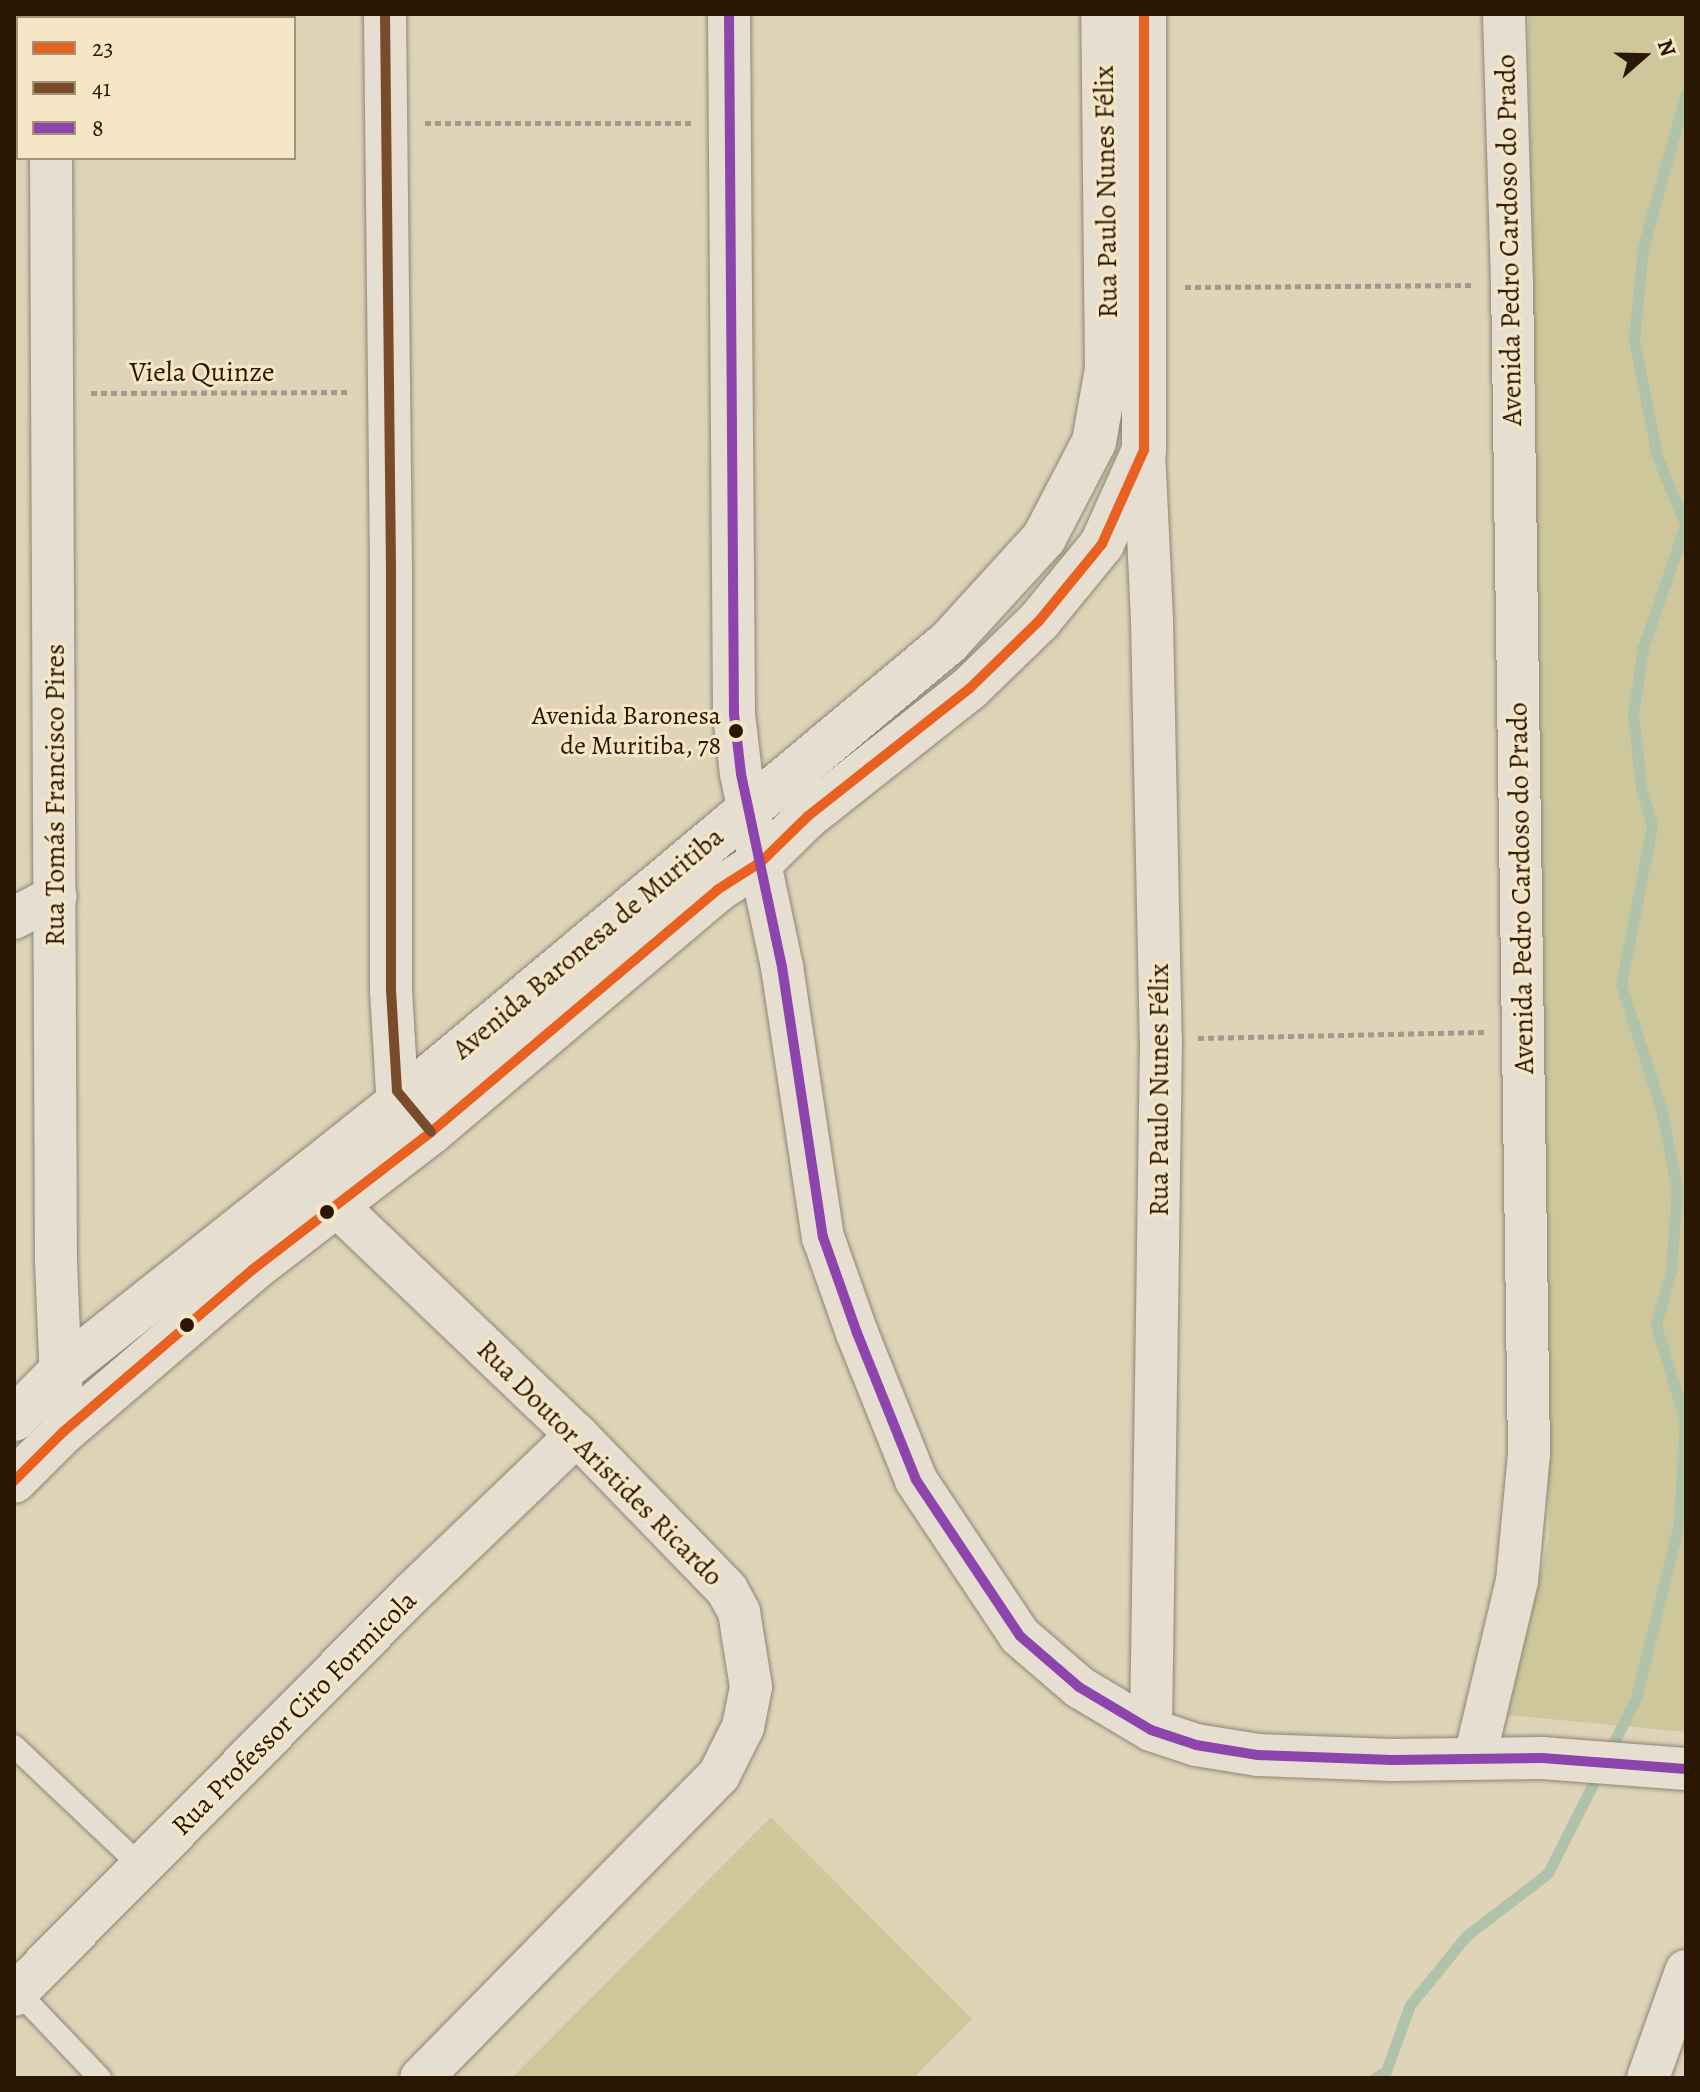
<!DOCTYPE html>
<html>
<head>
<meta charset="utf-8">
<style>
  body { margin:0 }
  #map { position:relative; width:1700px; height:2092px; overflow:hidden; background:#dfd3b8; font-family:Alegreya,serif }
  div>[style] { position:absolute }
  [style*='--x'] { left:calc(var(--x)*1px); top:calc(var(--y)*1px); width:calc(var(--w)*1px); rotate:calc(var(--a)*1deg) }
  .green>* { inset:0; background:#cdc79b }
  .stream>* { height:11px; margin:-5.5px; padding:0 5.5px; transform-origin:5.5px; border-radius:5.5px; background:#afc2aa }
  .path>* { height:5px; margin-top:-2.5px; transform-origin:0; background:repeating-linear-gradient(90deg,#a19a8e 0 6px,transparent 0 10px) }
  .roads { filter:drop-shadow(0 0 2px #8e8574) drop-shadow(0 0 2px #8e8574) }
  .lane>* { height:22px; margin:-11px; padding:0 11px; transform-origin:11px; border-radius:11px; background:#e5ded1 }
  .street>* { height:42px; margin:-21px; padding:0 21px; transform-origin:21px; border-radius:21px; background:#e5ded1 }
  .secondary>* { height:44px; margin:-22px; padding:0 22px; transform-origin:22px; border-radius:22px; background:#e5ded1 }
  .bus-1>* { height:10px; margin:-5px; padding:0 5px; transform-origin:5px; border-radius:5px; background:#e86120 }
  .bus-2>* { height:10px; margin:-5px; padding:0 5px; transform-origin:5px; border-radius:5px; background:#7a4b2a }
  .bus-3>* { height:10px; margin:-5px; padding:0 5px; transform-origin:5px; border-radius:5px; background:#8e44ad }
  .dots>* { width:22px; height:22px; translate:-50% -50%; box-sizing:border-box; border:4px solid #f5e6c6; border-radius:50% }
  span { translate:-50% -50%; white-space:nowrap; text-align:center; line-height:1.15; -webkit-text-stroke:6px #f5e6c6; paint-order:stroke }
  .bus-label { font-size:26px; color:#2a1704 }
  .right { translate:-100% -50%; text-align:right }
  .street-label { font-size:28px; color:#2a1704 }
  .frame { position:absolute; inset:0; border:16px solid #2a1704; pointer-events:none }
  .legend { position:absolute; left:16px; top:16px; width:280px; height:144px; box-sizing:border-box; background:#f5e6c6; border:2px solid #a49378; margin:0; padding:10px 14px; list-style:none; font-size:24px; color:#2a1704 }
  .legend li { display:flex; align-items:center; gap:16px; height:40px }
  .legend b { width:40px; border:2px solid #a49378 }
  .north { position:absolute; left:1604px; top:16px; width:80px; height:80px; -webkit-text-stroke:6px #f5e6c6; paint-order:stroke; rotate:70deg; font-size:22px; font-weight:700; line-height:32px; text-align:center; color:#2a1704 }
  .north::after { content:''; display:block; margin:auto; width:28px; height:36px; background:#2a1704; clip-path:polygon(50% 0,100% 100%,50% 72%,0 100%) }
</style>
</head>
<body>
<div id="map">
  <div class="green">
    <i style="clip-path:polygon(1528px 14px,1686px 14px,1686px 1732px,1507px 1715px,1549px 1537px)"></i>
    <i style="clip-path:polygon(771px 1817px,972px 2019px,913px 2078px,512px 2078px)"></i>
  </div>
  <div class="stream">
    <i style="--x:1608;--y:1754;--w:63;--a:-63.4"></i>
    <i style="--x:1636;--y:1698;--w:180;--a:-76.2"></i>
    <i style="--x:1679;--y:1523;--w:103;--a:-86.7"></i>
    <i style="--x:1685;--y:1420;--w:99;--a:-107"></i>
    <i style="--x:1656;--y:1325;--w:56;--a:-74.5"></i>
    <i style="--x:1671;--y:1271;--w:81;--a:-85.8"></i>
    <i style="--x:1677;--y:1190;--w:79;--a:-100.9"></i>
    <i style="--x:1662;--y:1112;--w:134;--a:-107.8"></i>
    <i style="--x:1621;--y:984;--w:161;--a:-78.9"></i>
    <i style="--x:1652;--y:826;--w:41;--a:-105.8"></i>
    <i style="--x:1641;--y:787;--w:73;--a:-96.3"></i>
    <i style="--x:1633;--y:714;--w:67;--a:-81.4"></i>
    <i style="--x:1643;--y:648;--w:130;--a:-71.1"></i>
    <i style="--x:1685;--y:525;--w:74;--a:-112.1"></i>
    <i style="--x:1657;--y:456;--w:118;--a:-101.2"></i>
    <i style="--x:1634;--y:340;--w:93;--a:-84.5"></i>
    <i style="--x:1643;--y:247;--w:160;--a:-74.4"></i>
    <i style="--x:1375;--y:2078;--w:13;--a:-32"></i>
    <i style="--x:1386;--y:2071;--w:70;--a:-70"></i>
    <i style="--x:1410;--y:2005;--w:89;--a:-50.9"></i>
    <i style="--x:1466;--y:1936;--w:103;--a:-37.5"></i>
    <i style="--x:1548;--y:1873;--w:115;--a:-63.2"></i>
  </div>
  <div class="path">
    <i style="--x:425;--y:123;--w:266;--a:0"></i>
    <i style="--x:1185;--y:287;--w:290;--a:-0.4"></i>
    <i style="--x:91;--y:393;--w:258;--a:-0.2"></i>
    <i style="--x:1198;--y:1038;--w:286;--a:-1.2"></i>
  </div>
  <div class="roads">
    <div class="lane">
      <i style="--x:14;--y:1746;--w:176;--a:43.4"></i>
      <i style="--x:18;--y:1992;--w:119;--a:46.4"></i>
    </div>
    <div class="street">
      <i style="--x:45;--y:14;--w:4;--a:90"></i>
      <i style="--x:385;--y:14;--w:554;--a:89.38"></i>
      <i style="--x:391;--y:568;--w:422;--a:90"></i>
      <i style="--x:391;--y:990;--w:101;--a:86.6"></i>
      <i style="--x:397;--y:1091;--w:42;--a:49.8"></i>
      <i style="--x:729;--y:14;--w:700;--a:89.59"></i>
      <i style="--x:734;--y:714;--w:60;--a:83.3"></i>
      <i style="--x:741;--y:774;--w:197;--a:78"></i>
      <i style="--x:782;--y:967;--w:273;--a:81.4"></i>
      <i style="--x:823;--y:1237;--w:102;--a:70.5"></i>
      <i style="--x:857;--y:1333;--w:158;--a:68.1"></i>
      <i style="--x:916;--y:1480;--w:187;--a:56.3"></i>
      <i style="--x:1020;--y:1636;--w:78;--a:40.8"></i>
      <i style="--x:1079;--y:1687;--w:84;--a:30.8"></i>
      <i style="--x:1151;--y:1730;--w:47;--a:18.4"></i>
      <i style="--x:1196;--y:1745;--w:63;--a:9.2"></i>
      <i style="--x:1258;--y:1755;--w:134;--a:2.1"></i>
      <i style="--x:1392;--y:1760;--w:150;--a:-0.8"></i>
      <i style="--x:1542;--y:1758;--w:144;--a:4.4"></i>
      <i style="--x:51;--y:158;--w:1104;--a:89.74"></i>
      <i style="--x:56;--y:1262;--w:170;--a:87.6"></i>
      <i style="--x:1144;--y:450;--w:171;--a:87.3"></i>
      <i style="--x:1152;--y:621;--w:418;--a:88.8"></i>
      <i style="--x:1161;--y:1039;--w:691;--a:90.83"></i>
      <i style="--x:14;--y:918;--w:47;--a:-27.6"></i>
      <i style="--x:337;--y:1206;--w:332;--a:43.7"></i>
      <i style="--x:577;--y:1435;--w:216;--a:45.9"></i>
      <i style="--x:727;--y:1590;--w:25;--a:61"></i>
      <i style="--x:739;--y:1612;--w:76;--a:80.9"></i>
      <i style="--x:751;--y:1687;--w:41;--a:101.3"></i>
      <i style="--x:743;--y:1727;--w:54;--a:116.6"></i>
      <i style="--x:719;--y:1775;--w:425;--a:134.5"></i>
      <i style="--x:1475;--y:1757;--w:181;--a:-76.6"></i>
      <i style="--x:1517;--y:1581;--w:129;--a:-84.6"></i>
      <i style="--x:1529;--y:1453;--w:1169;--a:-90.83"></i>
      <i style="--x:1512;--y:284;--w:270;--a:-91.7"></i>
      <i style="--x:14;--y:1995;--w:567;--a:-45.29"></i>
      <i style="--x:413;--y:1592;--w:227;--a:-43.8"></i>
      <i style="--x:1648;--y:2078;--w:114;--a:-70.4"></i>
    </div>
    <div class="secondary">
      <i style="--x:14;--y:1419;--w:69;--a:-45.6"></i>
      <i style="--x:62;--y:1370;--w:437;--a:-38.5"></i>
      <i style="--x:404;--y:1098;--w:711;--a:-39.92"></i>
      <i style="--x:949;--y:642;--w:141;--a:-47.6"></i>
      <i style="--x:1044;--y:538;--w:108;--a:-62.5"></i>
      <i style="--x:1094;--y:442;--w:74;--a:-79.9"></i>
      <i style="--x:1107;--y:369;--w:355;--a:-90.6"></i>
      <i style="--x:14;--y:1481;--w:69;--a:-45"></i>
      <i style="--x:63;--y:1432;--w:249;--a:-40.6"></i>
      <i style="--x:252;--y:1270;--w:226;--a:-37.6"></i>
      <i style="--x:431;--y:1132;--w:375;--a:-40.2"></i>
      <i style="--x:717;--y:890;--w:52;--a:-32.5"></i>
      <i style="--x:761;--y:862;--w:66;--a:-44.4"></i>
      <i style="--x:808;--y:816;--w:205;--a:-38.3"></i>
      <i style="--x:969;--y:689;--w:98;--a:-44.2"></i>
      <i style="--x:1039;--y:621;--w:99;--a:-50.7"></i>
      <i style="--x:1102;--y:544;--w:103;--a:-65.9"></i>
      <i style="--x:1144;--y:450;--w:436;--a:-90"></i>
    </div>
  </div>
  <div class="bus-1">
    <i style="--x:14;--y:1481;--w:69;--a:-45"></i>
    <i style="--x:63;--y:1432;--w:249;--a:-40.6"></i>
    <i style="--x:252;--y:1270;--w:226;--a:-37.6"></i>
    <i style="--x:431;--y:1132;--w:375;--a:-40.2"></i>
    <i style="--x:717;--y:890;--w:52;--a:-32.5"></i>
    <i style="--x:761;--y:862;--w:66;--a:-44.4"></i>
    <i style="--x:808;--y:816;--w:205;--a:-38.3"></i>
    <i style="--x:969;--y:689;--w:98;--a:-44.2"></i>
    <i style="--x:1039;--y:621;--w:99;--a:-50.7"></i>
    <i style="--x:1102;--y:544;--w:103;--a:-65.9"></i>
    <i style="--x:1144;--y:450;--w:436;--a:-90"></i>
  </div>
  <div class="bus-2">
    <i style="--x:385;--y:14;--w:554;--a:89.38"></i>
    <i style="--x:391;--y:568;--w:422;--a:90"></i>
    <i style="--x:391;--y:990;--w:101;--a:86.6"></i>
    <i style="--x:397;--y:1091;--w:53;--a:50.3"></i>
  </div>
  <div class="bus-3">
    <i style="--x:729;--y:14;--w:700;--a:89.59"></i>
    <i style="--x:734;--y:714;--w:60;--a:83.3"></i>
    <i style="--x:741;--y:774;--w:197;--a:78"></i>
    <i style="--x:782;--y:967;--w:273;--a:81.4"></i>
    <i style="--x:823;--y:1237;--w:102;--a:70.5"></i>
    <i style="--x:857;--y:1333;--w:158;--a:68.1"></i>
    <i style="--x:916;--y:1480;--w:187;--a:56.3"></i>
    <i style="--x:1020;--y:1636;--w:78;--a:40.8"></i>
    <i style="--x:1079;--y:1687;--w:84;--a:30.8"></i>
    <i style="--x:1151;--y:1730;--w:47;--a:18.4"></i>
    <i style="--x:1196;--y:1745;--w:63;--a:9.2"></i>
    <i style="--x:1258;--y:1755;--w:134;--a:2.1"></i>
    <i style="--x:1392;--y:1760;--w:150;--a:-0.8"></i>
    <i style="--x:1542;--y:1758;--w:144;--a:4.4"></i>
  </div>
  <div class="dots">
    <i style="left:736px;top:731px;background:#2a1704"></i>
    <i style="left:327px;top:1212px;background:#2a1704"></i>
    <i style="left:187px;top:1325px;background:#2a1704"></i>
  </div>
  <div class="bus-label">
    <span class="right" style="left:721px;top:731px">Avenida Baronesa<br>de Muritiba, 78</span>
  </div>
  <div class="street-label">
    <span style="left:1106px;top:192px;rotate:-91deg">Rua Paulo Nunes Félix</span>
    <span style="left:1509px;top:240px;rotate:-91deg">Avenida Pedro Cardoso do Prado</span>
    <span style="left:202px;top:372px">Viela Quinze</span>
    <span style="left:55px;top:795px;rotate:-90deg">Rua Tomás Francisco Pires</span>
    <span style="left:1521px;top:888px;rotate:-91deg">Avenida Pedro Cardoso do Prado</span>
    <span style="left:588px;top:943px;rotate:-40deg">Avenida Baronesa de Muritiba</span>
    <span style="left:1159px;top:1090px;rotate:-90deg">Rua Paulo Nunes Félix</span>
    <span style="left:600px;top:1463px;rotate:45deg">Rua Doutor Aristides Ricardo</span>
    <span style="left:294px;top:1713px;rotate:-45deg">Rua Professor Ciro Formicola</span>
  </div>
  <div class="frame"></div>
  <ul class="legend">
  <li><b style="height:10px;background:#e86120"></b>23</li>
  <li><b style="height:10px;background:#7a4b2a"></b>41</li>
  <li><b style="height:10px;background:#8e44ad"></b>8</li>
  </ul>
  <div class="north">N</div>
</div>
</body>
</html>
